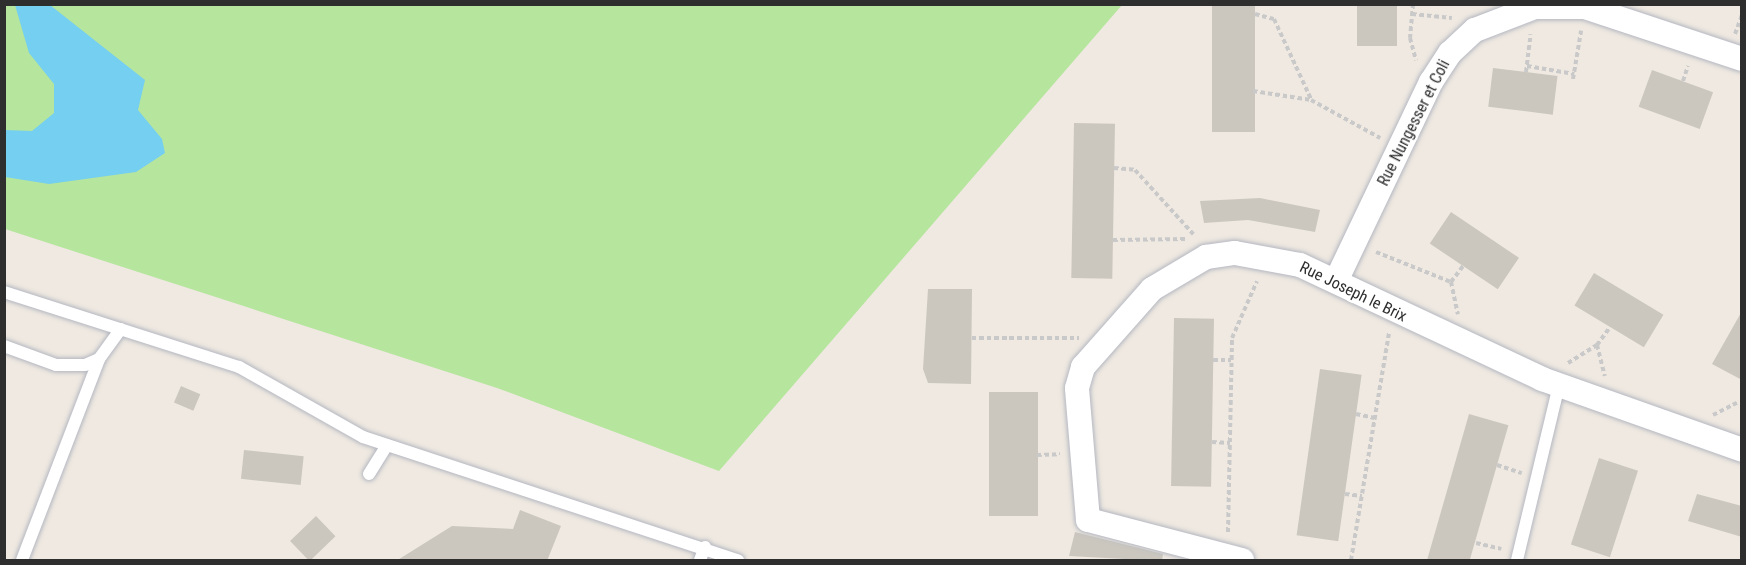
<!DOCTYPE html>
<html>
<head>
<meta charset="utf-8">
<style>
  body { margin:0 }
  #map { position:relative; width:1746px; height:565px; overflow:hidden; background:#efe9e1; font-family:"Roboto Condensed",sans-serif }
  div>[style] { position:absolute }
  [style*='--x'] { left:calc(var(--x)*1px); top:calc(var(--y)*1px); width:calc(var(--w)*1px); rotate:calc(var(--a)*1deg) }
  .green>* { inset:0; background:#b6e59e }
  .water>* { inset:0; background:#75cff0 }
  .building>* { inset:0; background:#cbc7bf; transform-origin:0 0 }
  .path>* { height:4px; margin-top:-2px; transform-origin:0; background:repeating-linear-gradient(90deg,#c9c9c9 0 4.5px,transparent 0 7.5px) }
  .roads { filter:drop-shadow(0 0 2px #b4b7c1) drop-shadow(0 0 2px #b4b7c1) }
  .lane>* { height:12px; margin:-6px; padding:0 6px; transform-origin:6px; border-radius:6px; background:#fff }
  .street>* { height:24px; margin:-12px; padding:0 12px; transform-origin:12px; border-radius:12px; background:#fff }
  span { translate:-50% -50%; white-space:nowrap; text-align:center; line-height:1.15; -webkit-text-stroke:4.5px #fff; paint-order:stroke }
  .street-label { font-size:16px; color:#2e2e2e }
  .frame { position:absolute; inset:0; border:6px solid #2e2e2e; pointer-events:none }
</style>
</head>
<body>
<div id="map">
  <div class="green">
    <i style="clip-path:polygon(5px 5px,1122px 5px,719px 471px,497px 388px,5px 229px)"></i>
  </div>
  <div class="water">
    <i style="clip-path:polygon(15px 5px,50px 5px,145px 80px,138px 110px,162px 139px,165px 153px,136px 172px,49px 184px,5px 177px,5px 130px,32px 131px,54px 113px,54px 84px,29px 53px)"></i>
  </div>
  <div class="building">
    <i style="left:1212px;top:4px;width:43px;height:128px"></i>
    <i style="left:1357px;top:4px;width:40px;height:42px"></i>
    <i style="left:1493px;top:68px;width:65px;height:39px;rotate:7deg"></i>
    <i style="left:1652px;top:70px;width:65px;height:39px;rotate:20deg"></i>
    <i style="left:1074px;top:123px;width:41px;height:155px;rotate:1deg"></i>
    <i style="clip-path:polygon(1260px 198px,1320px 210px,1315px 232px,1248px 220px,1204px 223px,1200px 201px)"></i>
    <i style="left:1451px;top:212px;width:82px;height:38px;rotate:34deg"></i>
    <i style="left:1594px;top:273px;width:81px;height:38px;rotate:31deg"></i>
    <i style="clip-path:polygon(928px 289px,972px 289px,971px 384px,928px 383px,923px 369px)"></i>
    <i style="clip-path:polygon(1742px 311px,1742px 380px,1712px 364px)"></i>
    <i style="left:1174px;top:318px;width:40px;height:168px;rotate:1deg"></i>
    <i style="left:1320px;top:369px;width:42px;height:168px;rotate:8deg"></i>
    <i style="left:181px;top:386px;width:21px;height:18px;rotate:23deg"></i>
    <i style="left:1038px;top:392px;width:124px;height:49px;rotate:90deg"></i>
    <i style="left:1469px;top:414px;width:41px;height:152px;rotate:16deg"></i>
    <i style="left:244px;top:450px;width:60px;height:29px;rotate:6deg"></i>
    <i style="left:1599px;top:458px;width:41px;height:91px;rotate:18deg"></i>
    <i style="clip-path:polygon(1697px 494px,1742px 506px,1742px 537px,1688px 521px)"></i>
    <i style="clip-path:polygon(520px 510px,561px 526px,547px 561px,396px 561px,452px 526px,513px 529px)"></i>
    <i style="left:316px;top:516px;width:28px;height:36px;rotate:46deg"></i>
    <i style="clip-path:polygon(1075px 532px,1163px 554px,1162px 561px,1069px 556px)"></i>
  </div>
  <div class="path">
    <i style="--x:1413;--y:4;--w:34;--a:95"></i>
    <i style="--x:1410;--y:38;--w:23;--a:75"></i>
    <i style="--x:1255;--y:14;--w:20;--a:15"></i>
    <i style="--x:1274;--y:19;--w:88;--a:65.2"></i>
    <i style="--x:1412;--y:14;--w:40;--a:5.7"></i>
    <i style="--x:1735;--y:34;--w:20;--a:-70"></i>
    <i style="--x:1527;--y:66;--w:48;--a:9.7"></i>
    <i style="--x:1526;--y:72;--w:38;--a:-83"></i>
    <i style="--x:1573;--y:79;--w:49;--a:-80.5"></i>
    <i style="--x:1683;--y:81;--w:16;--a:-72"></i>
    <i style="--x:1253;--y:91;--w:59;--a:8.8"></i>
    <i style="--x:1311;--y:100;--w:79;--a:28.8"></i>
    <i style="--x:1114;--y:168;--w:21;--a:5"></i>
    <i style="--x:1135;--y:170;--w:89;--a:47.7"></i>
    <i style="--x:1113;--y:240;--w:74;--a:-0.8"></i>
    <i style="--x:1376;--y:252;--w:81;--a:21.8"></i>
    <i style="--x:1451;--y:282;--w:20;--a:-53"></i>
    <i style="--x:1451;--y:282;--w:33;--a:78"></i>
    <i style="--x:972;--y:338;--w:107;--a:0"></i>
    <i style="--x:1597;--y:345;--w:32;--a:76"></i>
    <i style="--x:1213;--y:360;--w:18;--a:0"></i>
    <i style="--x:1568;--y:363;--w:34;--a:-32"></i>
    <i style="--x:1597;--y:345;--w:22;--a:-54"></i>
    <i style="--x:1742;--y:397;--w:10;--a:90"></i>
    <i style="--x:1356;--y:414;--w:19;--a:12"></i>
    <i style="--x:1713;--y:415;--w:29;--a:-27"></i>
    <i style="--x:1212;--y:442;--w:18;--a:3"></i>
    <i style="--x:1037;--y:455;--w:23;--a:-2"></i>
    <i style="--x:1497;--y:465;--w:26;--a:18"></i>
    <i style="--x:1345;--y:494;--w:17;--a:7"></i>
    <i style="--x:1228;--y:532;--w:194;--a:-88.8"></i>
    <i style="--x:1232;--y:338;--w:62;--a:-66.3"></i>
    <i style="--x:1476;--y:543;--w:26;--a:13"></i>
    <i style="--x:1351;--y:560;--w:230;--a:-80.5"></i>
  </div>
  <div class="roads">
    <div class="lane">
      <i style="--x:4;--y:292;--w:247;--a:17.7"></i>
      <i style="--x:239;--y:367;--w:142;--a:29.4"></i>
      <i style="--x:363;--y:437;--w:395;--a:18.2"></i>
      <i style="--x:4;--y:346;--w:55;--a:20.1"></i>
      <i style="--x:56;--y:365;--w:29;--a:0"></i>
      <i style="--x:85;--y:365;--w:15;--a:-23"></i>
      <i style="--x:99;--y:359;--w:37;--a:-54"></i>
      <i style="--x:369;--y:474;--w:34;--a:-58"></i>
      <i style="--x:22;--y:560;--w:215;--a:-69"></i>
      <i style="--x:700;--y:560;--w:14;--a:-69"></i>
      <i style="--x:1517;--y:560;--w:180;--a:-76.5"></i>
    </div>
    <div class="street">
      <i style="--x:1336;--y:281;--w:221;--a:-64.5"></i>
      <i style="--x:1431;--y:82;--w:35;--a:-57"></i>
      <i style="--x:1450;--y:53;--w:34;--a:-43"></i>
      <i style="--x:1475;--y:30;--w:64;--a:-21"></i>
      <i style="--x:1535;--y:7;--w:50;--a:0"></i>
      <i style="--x:1585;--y:7;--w:165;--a:18.3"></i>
      <i style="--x:1242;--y:560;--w:159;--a:-165.4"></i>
      <i style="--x:1088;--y:520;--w:132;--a:-94.8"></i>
      <i style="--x:1077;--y:388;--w:22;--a:-74"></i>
      <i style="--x:1083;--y:367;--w:104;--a:-48.5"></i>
      <i style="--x:1152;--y:289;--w:63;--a:-30.7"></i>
      <i style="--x:1206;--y:257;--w:29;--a:-8"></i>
      <i style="--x:1235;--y:253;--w:66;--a:10.5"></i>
      <i style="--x:1300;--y:265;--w:268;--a:25.2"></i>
      <i style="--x:1542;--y:379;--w:212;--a:19.5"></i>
    </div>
  </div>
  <div class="street-label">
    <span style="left:1414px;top:123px;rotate:-63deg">Rue Nungesser et Coli</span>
    <span style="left:1353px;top:292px;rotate:26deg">Rue Joseph le Brix</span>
  </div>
  <div class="frame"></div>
</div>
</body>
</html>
